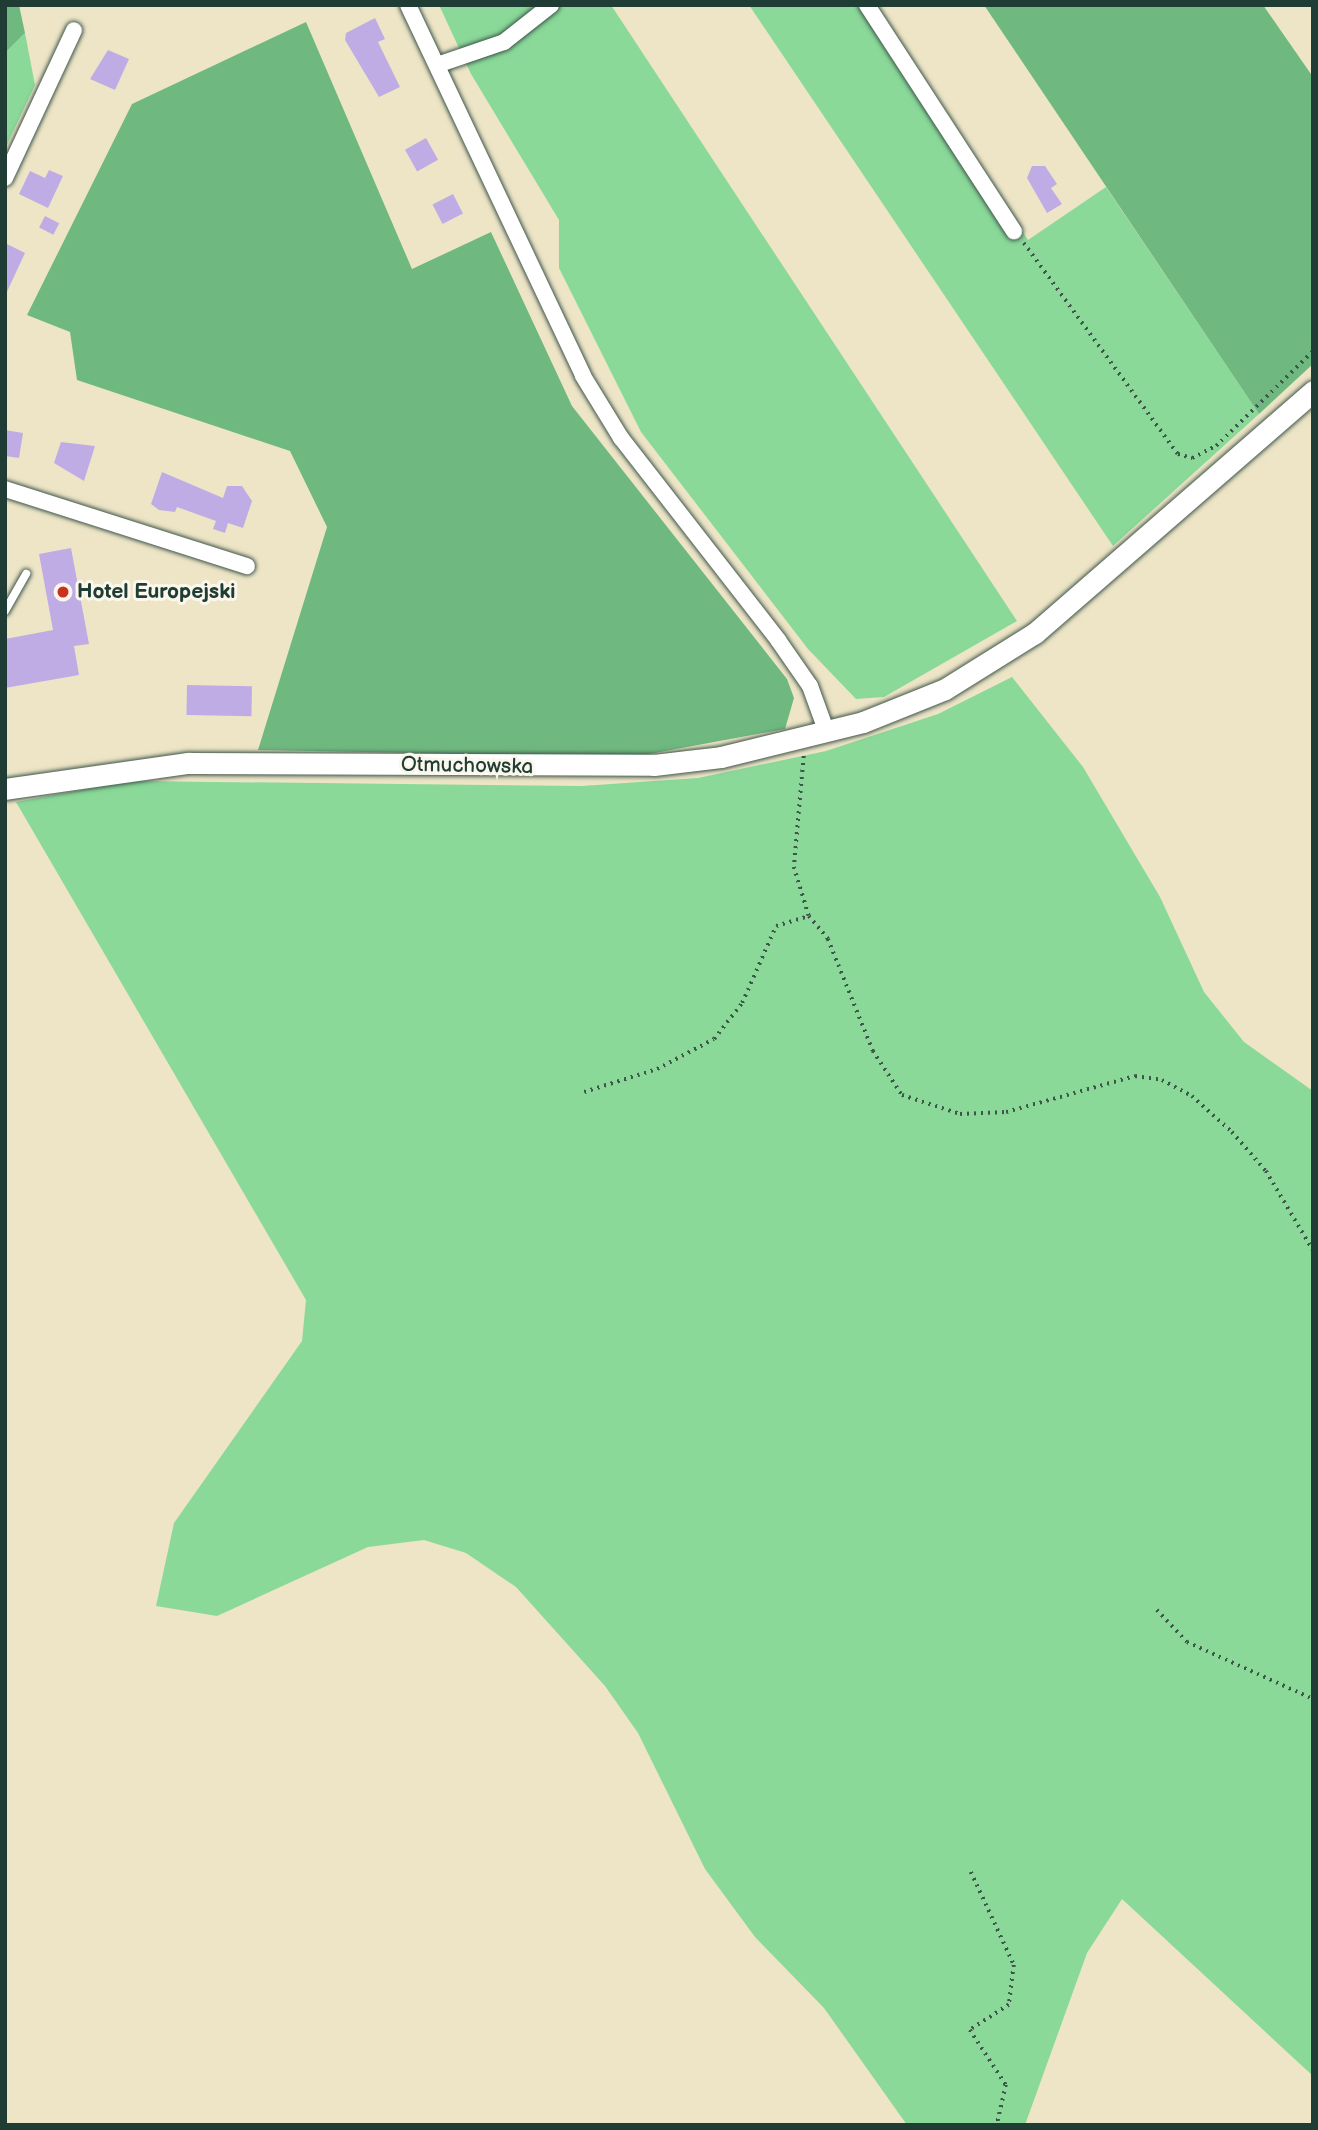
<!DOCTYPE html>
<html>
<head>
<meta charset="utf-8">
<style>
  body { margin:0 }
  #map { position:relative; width:1318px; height:2130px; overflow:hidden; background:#eee5c7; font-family:"Balsamiq Sans",sans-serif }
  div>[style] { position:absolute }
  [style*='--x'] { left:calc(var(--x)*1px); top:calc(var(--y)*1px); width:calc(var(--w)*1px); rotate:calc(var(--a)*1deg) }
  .green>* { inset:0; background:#8ad999 }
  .forest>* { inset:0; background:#6fb981 }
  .building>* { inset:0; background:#c0ace5; transform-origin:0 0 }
  .path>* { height:3.5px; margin-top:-1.75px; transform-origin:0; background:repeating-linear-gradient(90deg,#3e564a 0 2px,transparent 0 7px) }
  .roads { filter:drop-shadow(0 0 2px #3e564a) drop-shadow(0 0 2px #3e564a) }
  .service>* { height:8px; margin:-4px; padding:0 4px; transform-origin:4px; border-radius:4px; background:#fff }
  .minor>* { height:16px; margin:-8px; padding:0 8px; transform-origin:8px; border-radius:8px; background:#fff }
  .secondary>* { height:21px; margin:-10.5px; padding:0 10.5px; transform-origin:10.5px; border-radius:10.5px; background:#fff }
  .dots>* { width:19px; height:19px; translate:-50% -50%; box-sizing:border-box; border:4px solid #fbf7ec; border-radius:50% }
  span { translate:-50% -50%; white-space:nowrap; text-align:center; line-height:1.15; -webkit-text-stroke:6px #fbf7ec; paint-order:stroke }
  .poi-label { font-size:21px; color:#1f3d34; font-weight:700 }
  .left { translate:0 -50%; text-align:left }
  .street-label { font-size:21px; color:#1f3d34 }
  .frame { position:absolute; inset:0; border:7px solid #1f3d34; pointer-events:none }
</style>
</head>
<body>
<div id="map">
  <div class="green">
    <i style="clip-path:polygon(439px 5px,611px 5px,1017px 621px,884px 697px,856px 699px,808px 649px,641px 432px,559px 268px,559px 220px,471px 74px)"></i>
    <i style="clip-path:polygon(749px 5px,869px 5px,1028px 240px,1106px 187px,1259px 414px,1113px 546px)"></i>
    <i style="clip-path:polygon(25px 33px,35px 85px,5px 149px,5px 53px)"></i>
    <i style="clip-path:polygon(1012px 677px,1083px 767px,1160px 897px,1204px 992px,1244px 1042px,1313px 1091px,1313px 2076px,1122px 1899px,1087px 1953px,1025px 2125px,907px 2125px,824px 2008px,755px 1937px,705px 1869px,638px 1733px,605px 1686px,516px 1587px,466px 1553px,424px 1540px,368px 1547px,217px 1616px,156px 1606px,174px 1523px,302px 1341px,306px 1300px,16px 802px,131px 781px,582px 786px,698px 778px,826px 751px,938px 714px)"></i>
  </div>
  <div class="forest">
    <i style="clip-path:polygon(5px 5px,19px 5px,25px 33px,5px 53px)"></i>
    <i style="clip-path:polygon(984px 5px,1263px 5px,1313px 77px,1313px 364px,1259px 414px)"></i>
    <i style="clip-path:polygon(306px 22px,412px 269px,491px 232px,572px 406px,787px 679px,794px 698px,785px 729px,633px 757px,258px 750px,327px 527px,290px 451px,77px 380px,70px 332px,27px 315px,132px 104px)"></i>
  </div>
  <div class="building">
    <i style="clip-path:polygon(375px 18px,385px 39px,378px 42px,400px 87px,379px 97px,345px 40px,346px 33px)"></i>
    <i style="clip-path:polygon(108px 50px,129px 59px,115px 90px,90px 79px)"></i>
    <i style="left:426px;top:138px;width:25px;height:24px;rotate:61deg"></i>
    <i style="clip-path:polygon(1032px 166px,1045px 166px,1057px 184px,1051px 188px,1062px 204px,1047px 213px,1027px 178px)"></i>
    <i style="clip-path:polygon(49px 170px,63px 176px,48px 208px,19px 194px,30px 171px,45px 178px)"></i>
    <i style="left:453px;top:194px;width:22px;height:23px;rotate:63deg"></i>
    <i style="left:45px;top:216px;width:16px;height:13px;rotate:27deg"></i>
    <i style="clip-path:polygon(5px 243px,25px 253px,5px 296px)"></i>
    <i style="clip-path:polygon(5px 430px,23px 433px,19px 458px,5px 456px)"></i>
    <i style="clip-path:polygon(61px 442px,95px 446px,84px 481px,54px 463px)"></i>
    <i style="clip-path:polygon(162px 472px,223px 498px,227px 486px,242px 486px,252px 501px,243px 528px,228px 523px,225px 533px,213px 529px,216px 521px,177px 507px,175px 512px,159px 510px,151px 504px)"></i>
    <i style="clip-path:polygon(71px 548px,89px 644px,74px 646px,79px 675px,5px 688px,5px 639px,53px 630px,39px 554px)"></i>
    <i style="left:187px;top:685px;width:65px;height:30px;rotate:1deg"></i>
  </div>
  <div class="path">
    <i style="--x:1024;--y:243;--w:261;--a:53.9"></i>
    <i style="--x:1178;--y:454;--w:15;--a:16"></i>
    <i style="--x:1192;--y:458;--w:27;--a:-27"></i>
    <i style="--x:1216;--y:446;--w:136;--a:-44.4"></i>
    <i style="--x:804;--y:756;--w:111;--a:95.1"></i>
    <i style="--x:794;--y:867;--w:51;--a:73"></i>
    <i style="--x:584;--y:1092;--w:77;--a:-17.5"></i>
    <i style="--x:657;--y:1069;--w:64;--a:-27.8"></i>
    <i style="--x:714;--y:1039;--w:46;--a:-52.1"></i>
    <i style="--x:742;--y:1003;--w:84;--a:-66.2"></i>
    <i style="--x:776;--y:926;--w:34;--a:-17"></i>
    <i style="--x:809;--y:916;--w:30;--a:50"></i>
    <i style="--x:828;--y:939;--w:121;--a:68.1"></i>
    <i style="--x:873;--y:1051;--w:53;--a:56.6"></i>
    <i style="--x:902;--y:1095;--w:61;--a:18.1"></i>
    <i style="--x:960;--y:1114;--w:46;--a:-2.5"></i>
    <i style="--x:1006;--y:1112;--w:134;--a:-15.6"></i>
    <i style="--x:1135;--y:1076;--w:27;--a:8"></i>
    <i style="--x:1162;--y:1080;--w:34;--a:28"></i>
    <i style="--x:1192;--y:1096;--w:54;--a:42"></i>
    <i style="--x:1232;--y:1132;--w:52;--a:48.9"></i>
    <i style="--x:1266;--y:1171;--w:92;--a:59.3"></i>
    <i style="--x:1157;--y:1610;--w:44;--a:46.8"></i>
    <i style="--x:1187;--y:1642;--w:138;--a:24.3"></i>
    <i style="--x:971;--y:1872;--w:102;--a:65.2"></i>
    <i style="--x:1014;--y:1965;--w:40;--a:97.1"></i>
    <i style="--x:1009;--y:2005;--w:46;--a:147.3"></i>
    <i style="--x:970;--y:2030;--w:66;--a:56.8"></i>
    <i style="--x:1006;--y:2085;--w:41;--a:102.7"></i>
  </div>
  <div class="roads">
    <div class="service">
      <i style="--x:5;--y:611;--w:43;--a:-60.4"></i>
    </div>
    <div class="minor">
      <i style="--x:408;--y:5;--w:410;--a:64.7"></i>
      <i style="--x:583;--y:376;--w:73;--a:58.5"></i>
      <i style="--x:621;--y:438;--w:256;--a:52.1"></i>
      <i style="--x:778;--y:640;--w:56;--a:55.2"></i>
      <i style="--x:810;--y:686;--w:50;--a:70.1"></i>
      <i style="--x:867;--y:5;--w:270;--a:57"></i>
      <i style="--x:437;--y:65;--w:71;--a:-18.9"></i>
      <i style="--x:504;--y:42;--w:60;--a:-38.2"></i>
      <i style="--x:5;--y:178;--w:163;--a:-65"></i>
      <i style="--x:5;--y:489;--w:254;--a:17.7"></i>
    </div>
    <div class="secondary">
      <i style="--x:5;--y:789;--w:185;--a:-8.1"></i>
      <i style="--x:188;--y:763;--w:466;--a:0.2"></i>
      <i style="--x:654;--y:765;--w:67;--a:-6.8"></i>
      <i style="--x:721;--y:757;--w:146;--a:-13.8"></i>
      <i style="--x:863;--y:722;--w:88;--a:-21.9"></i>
      <i style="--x:945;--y:689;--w:106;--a:-31.9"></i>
      <i style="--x:1035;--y:633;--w:369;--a:-41"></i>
    </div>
  </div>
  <div class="dots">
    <i style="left:63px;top:592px;background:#c8321e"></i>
  </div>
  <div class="poi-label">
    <span class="left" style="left:77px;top:592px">Hotel Europejski</span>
  </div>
  <div class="street-label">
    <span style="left:467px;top:766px;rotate:1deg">Otmuchowska</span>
  </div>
  <div class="frame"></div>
</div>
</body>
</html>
